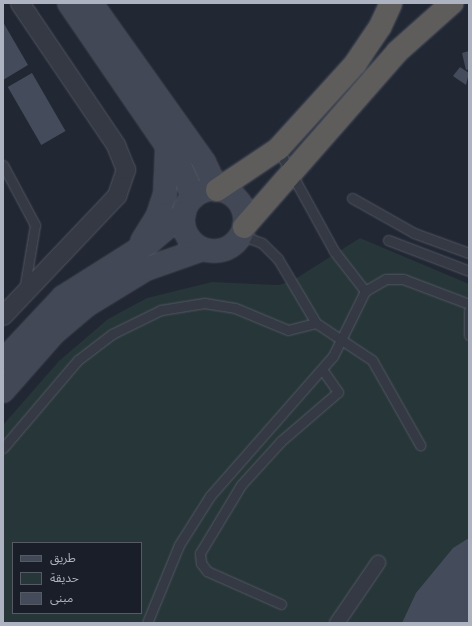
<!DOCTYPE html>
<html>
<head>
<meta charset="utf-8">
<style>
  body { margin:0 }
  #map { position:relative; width:472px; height:626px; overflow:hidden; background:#212733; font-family:"Varela Round","Noto Sans Arabic",sans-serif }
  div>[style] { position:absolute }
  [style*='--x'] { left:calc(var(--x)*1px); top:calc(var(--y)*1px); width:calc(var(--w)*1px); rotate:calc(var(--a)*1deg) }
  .green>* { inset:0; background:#273638 }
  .building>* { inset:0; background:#444c5b; transform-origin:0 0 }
  .roads { filter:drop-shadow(0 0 1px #525662) drop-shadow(0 0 1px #525662) }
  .service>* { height:9px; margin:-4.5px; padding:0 4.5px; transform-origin:4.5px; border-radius:4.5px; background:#343944 }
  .pedestrian>* { height:14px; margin:-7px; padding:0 7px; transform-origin:7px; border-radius:7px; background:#343944 }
  .minor>* { height:18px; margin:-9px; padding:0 9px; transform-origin:9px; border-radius:9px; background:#343944 }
  .secondary>* { height:22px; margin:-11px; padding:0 11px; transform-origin:11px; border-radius:11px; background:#434857 }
  .secondary>.ring { margin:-11px; padding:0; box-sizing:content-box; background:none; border:22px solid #434857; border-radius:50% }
  .trunk>* { height:22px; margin:-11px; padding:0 11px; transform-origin:11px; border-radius:11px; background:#5e5d5b }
  span { translate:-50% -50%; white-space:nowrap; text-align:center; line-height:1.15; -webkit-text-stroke:3px #1a1e28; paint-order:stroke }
  .frame { position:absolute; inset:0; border:4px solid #aeb3c1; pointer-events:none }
  .legend { position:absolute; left:12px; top:542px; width:130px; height:72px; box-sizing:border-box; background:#1a1e28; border:1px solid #555a65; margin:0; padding:5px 7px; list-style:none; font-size:12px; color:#aeb3c1 }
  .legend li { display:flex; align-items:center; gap:8px; height:20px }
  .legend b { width:20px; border:1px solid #555a65 }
</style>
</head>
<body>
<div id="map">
  <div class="green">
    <i style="clip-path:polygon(evenodd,360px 238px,469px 284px,469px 623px,3px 623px,3px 425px,59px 361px,108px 319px,147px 298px,212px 282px,279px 285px,292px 281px,360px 238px,13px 543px,141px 543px,141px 613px,13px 613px,13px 543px)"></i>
  </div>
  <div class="building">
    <i style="clip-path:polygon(3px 22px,28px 65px,3px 80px)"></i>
    <i style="clip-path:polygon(469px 51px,469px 69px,466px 70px,462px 53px)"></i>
    <i style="clip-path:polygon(460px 67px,469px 73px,466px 85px,453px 76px)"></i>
    <i style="left:32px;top:73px;width:67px;height:28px;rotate:60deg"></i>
    <i style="clip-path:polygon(469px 538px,469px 623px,402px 623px,416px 593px,453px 548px)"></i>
  </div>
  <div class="roads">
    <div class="service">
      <i style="--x:278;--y:149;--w:116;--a:61.2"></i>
      <i style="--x:334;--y:251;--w:51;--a:52.2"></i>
      <i style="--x:3;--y:165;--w:68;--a:61.9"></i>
      <i style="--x:35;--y:225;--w:67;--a:99.5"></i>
      <i style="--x:352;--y:198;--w:71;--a:29.4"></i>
      <i style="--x:414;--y:233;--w:59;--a:20"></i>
      <i style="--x:241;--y:235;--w:22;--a:21"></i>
      <i style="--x:262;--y:243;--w:23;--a:45"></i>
      <i style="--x:278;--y:259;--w:74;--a:59.3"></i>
      <i style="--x:316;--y:323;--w:67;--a:33.5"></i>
      <i style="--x:372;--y:360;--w:98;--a:60.5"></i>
      <i style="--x:388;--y:240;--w:87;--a:20.9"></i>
      <i style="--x:469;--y:311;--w:24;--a:90"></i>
      <i style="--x:3;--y:448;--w:116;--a:-49.6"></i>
      <i style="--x:78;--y:360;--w:43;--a:-37.4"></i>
      <i style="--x:112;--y:334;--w:55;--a:-26.1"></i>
      <i style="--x:161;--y:310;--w:44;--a:-9.2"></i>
      <i style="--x:204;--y:303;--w:31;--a:9"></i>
      <i style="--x:235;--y:308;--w:57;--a:22.5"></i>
      <i style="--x:288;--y:330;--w:29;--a:-14"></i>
      <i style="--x:281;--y:604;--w:81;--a:-156"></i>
      <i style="--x:207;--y:571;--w:10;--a:-127"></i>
      <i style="--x:201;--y:563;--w:10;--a:-96"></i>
      <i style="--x:200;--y:553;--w:79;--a:-58.9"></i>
      <i style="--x:241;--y:485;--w:59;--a:-47.7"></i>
      <i style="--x:281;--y:441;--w:75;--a:-40.7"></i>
      <i style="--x:338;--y:392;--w:28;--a:-125"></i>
      <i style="--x:147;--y:623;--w:84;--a:-67.7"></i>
      <i style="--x:179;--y:545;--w:58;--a:-57.7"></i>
      <i style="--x:210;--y:496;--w:186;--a:-48.7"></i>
      <i style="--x:333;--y:356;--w:72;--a:-63.8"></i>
      <i style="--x:365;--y:291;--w:24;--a:-30"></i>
      <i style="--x:386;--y:279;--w:17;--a:0"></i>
      <i style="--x:403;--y:279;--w:71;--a:20.7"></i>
    </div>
    <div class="pedestrian">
      <i style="--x:337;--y:623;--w:73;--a:-55.7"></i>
    </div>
    <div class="minor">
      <i style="--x:3;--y:316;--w:166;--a:-46.5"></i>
      <i style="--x:117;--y:196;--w:28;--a:-71"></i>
      <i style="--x:126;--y:170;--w:27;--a:-112"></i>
      <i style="--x:116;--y:145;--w:171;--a:-124.1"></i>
    </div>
    <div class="secondary">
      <i style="--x:69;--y:3;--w:196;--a:55.6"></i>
      <i style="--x:180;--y:165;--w:35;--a:68"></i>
      <i style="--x:91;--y:3;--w:195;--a:54.6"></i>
      <i style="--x:204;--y:162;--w:31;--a:65"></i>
      <i class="ring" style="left:183px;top:189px;width:40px;height:40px"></i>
      <i style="--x:142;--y:241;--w:31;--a:-58"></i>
      <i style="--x:158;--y:215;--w:22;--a:-72"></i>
      <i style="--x:165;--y:194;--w:48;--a:-87.6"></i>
      <i style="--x:3;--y:361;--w:88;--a:-46.8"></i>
      <i style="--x:63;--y:297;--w:103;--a:-32.3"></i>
      <i style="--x:150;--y:242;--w:45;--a:-40.5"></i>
      <i style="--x:3;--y:391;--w:76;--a:-48.7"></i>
      <i style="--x:53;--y:334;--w:45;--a:-40.5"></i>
      <i style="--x:87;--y:305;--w:69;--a:-31.4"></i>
      <i style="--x:146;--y:269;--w:60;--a:-19.3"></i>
    </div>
    <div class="trunk">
      <i style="--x:217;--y:190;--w:73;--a:-33.9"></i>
      <i style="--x:278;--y:149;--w:115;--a:-47.8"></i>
      <i style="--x:355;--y:64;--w:45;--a:-56"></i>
      <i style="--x:380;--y:27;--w:26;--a:-65"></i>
      <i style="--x:244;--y:227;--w:232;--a:-48.8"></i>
      <i style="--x:397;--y:52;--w:74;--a:-41.7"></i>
    </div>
  </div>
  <div class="frame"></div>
  <ul class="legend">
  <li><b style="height:5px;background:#434857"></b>طريق</li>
  <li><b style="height:11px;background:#273638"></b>حديقة</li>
  <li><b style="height:11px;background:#444c5b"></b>مبنى</li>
  </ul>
</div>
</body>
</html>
